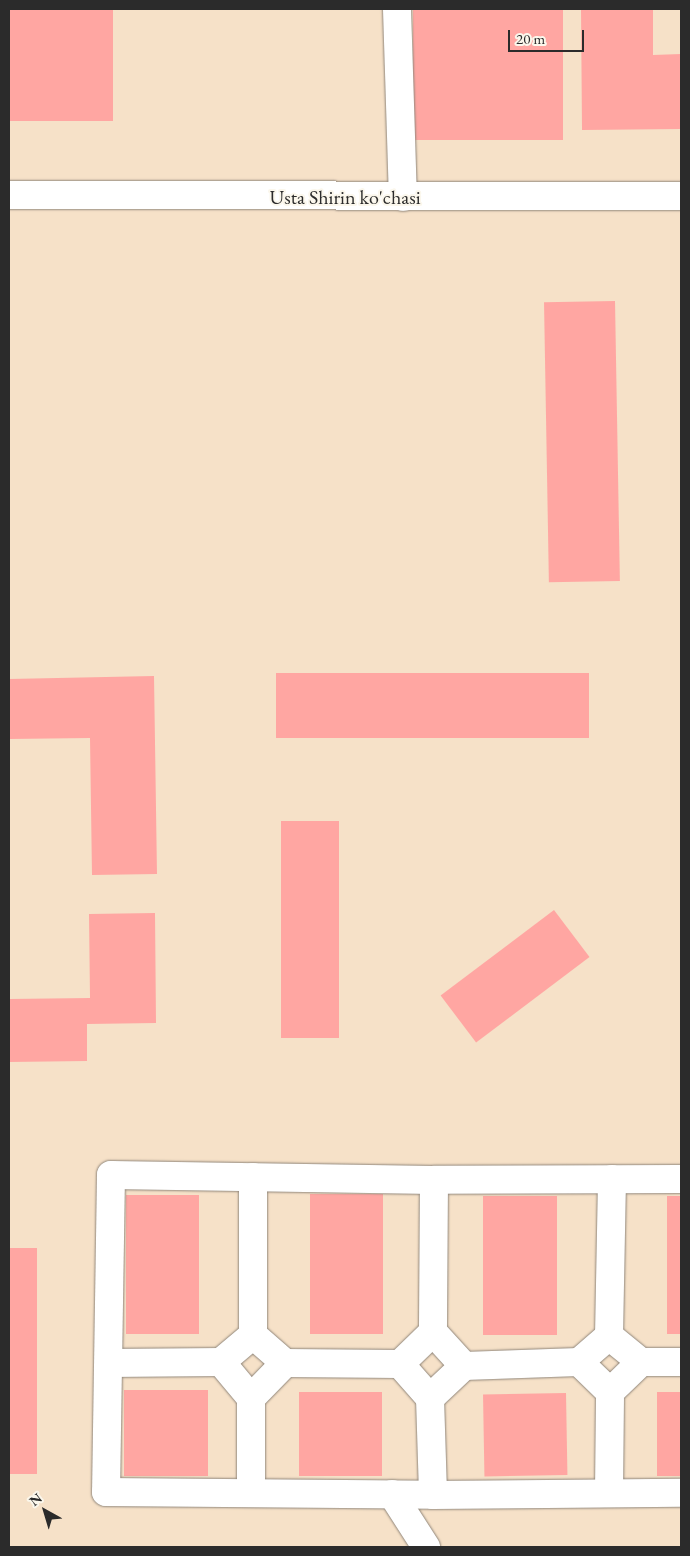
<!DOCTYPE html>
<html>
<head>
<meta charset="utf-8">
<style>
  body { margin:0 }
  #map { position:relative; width:690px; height:1556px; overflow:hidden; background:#f6e1c8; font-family:"EB Garamond",serif }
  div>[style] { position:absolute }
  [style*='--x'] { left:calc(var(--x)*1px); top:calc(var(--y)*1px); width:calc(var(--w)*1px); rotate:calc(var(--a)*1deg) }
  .building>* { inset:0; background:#ffa6a2; transform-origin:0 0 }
  .roads { filter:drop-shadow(0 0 1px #90867a) drop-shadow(0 0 1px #90867a) }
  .minor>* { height:28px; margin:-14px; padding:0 14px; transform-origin:14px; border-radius:14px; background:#fff }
  .major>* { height:28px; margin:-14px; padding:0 14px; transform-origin:14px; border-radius:14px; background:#fff }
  span { translate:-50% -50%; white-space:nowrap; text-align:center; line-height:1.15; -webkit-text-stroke:4px #fbf7ec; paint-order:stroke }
  .street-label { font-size:20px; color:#2b2b2b }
  .frame { position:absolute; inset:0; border:10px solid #2b2b2b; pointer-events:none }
  .north { position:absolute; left:20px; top:1486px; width:50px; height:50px; -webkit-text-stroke:4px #fbf7ec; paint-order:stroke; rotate:321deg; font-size:14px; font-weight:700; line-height:20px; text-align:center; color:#2b2b2b }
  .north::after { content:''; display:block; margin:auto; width:18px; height:22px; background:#2b2b2b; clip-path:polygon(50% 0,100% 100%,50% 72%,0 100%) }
  .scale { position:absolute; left:508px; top:30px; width:76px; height:22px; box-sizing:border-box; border:2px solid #2b2b2b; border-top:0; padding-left:6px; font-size:15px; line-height:18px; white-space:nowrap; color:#2b2b2b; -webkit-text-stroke:4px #fbf7ec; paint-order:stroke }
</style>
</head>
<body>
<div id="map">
  <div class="building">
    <i style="left:9px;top:9px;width:104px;height:112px"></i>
    <i style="left:413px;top:9px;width:150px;height:131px"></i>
    <i style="clip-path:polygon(581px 9px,653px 9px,653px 55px,681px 54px,681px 129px,582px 130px)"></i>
    <i style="left:615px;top:301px;width:280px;height:71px;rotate:89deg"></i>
    <i style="left:589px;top:673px;width:65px;height:313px;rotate:90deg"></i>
    <i style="clip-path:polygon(154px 676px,157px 874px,92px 875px,90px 738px,9px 739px,9px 679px)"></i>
    <i style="left:339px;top:821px;width:217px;height:58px;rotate:90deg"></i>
    <i style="left:554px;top:910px;width:59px;height:142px;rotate:53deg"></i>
    <i style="clip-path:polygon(155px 913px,156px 1023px,87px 1024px,87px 1061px,9px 1062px,9px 999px,90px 998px,89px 914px)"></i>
    <i style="left:310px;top:1194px;width:73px;height:140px"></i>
    <i style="left:126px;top:1195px;width:73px;height:139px"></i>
    <i style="left:557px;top:1196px;width:139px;height:74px;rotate:90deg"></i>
    <i style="left:667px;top:1196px;width:14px;height:138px"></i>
    <i style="left:9px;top:1248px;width:28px;height:226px"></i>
    <i style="left:208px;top:1390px;width:86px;height:84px;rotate:90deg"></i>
    <i style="left:382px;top:1392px;width:84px;height:83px;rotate:90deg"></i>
    <i style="left:657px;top:1392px;width:24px;height:84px"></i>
    <i style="left:566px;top:1393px;width:82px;height:83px;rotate:89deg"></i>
  </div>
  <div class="roads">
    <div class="minor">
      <i style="--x:397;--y:9;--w:188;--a:88.2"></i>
      <i style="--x:253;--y:1177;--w:158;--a:90"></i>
      <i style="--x:253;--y:1335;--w:43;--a:41.2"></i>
      <i style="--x:285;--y:1363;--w:115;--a:0.5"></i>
      <i style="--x:681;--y:1179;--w:247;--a:179.8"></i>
      <i style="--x:434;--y:1180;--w:323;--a:-179.1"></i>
      <i style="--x:111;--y:1175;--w:317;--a:90.9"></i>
      <i style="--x:106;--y:1492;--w:327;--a:0.5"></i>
      <i style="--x:433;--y:1495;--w:248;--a:-0.5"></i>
      <i style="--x:434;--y:1180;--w:152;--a:90.4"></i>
      <i style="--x:433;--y:1332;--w:46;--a:47.6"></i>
      <i style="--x:464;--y:1366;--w:115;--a:-2"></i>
      <i style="--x:433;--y:1332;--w:46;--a:135.9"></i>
      <i style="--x:400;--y:1364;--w:45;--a:48.6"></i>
      <i style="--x:430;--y:1398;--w:47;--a:-43.3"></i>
      <i style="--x:609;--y:1336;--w:157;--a:-88.9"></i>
      <i style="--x:221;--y:1362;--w:47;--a:50.2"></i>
      <i style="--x:251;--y:1398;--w:49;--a:-45.8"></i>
      <i style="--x:641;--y:1362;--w:40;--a:0"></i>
      <i style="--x:109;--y:1363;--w:112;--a:-0.5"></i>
      <i style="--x:221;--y:1362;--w:42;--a:-40.2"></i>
      <i style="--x:251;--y:1398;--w:94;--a:90"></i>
      <i style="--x:430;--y:1398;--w:97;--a:88.2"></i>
      <i style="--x:609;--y:1492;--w:100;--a:-89.4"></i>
      <i style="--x:610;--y:1392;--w:43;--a:-44.1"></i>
      <i style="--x:641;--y:1362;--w:41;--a:-140.9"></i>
      <i style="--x:609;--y:1336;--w:40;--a:139"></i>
      <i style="--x:579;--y:1362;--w:43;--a:44.1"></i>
      <i style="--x:392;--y:1494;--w:63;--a:57.3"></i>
    </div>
    <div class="major">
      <i style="--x:9;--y:195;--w:672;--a:0.09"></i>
    </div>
  </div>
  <div class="street-label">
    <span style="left:345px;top:197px">Usta Shirin ko'chasi</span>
  </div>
  <div class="frame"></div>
  <div class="north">N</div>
  <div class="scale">20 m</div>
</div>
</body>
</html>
